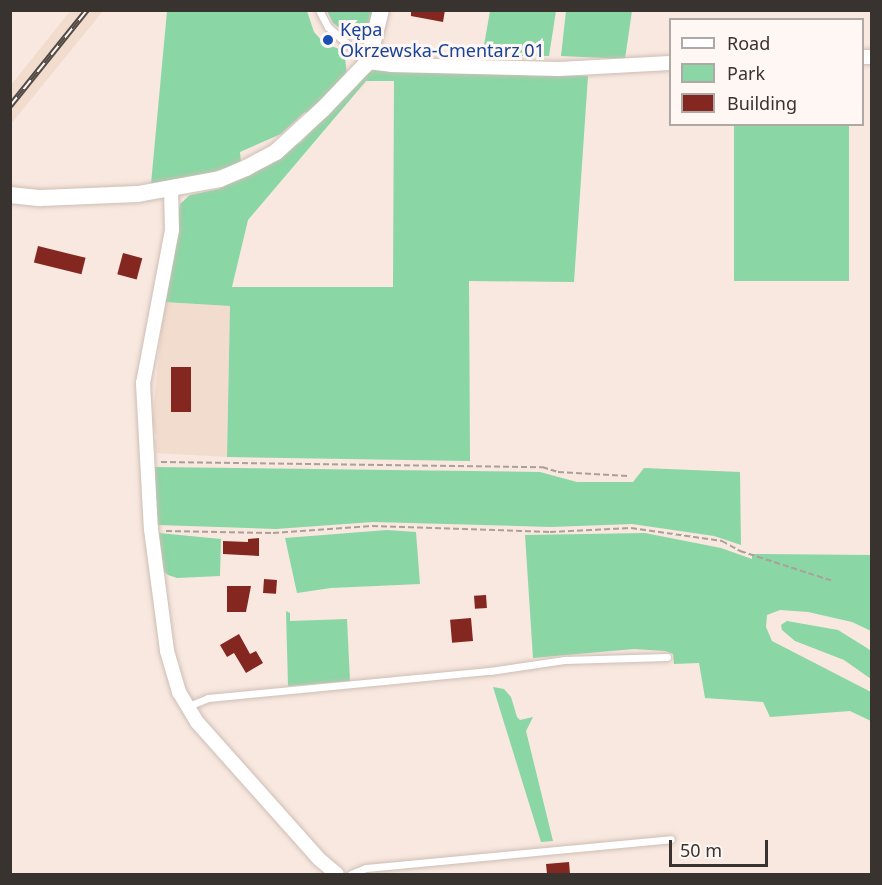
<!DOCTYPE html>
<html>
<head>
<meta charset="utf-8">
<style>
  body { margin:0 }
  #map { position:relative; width:882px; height:885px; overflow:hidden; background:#f8e8df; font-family:"Noto Sans",sans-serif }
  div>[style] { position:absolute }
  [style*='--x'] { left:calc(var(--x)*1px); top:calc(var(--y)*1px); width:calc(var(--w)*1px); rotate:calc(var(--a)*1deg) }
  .built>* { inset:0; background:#f2dcce }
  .green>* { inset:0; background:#8bd6a5; transform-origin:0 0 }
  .building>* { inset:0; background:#832720; transform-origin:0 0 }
  .path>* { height:2px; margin-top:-1px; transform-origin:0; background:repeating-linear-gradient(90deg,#ab9f98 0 6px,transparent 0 9px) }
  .roads { filter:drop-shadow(0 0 2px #cdbeb5) drop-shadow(0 0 2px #cdbeb5) }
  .service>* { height:7px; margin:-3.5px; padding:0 3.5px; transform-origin:3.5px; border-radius:3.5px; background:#fff }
  .minor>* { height:14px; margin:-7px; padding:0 7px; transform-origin:7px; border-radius:7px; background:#fff }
  .tertiary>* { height:16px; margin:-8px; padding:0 8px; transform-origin:8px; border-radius:8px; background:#fff }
  .rail>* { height:6px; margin-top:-3px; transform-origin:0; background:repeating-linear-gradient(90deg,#fef7f4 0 11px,#514a45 0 22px); box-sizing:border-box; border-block:2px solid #514a45 }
  .dots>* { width:16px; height:16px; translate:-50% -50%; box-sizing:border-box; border:3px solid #fef7f4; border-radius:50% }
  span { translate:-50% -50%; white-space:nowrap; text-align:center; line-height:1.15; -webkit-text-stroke:6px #fef7f4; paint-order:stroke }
  .transit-label { font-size:18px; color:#164399 }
  .left { translate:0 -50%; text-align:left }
  .frame { position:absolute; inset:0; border:12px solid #39332f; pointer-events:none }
  .legend { position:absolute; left:669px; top:18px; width:195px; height:108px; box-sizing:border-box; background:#fef7f4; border:2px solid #afa9a5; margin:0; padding:8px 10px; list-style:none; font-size:18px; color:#39332f }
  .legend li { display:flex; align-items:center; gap:12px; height:30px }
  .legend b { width:30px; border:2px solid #afa9a5 }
  .scale { position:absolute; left:669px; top:840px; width:99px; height:27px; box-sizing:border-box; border:3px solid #39332f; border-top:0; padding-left:8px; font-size:18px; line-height:21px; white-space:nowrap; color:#39332f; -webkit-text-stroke:4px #fef7f4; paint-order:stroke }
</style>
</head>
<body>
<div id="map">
  <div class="built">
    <i style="clip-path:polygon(71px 10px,103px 11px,11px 124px,11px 85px)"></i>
    <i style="clip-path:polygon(164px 302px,230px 306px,227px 457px,156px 453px,154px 442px,157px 438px,152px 423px)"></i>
  </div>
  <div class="green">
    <i style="clip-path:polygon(167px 11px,307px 11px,314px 32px,324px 43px,344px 51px,347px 74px,307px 114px,305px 112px,281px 134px,240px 152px,241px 163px,191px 179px,151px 184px)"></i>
    <i style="clip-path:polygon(327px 11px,374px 11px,371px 26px,357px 33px,342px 30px,333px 23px)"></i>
    <i style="clip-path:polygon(490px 11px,556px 11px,549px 56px,520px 56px,518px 49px,503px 48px,501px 53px,483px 51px)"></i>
    <i style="clip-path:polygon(566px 11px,632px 11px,625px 59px,561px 56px)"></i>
    <i style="clip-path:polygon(evenodd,376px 69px,588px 76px,574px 282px,469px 281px,470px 461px,227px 457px,230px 306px,164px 302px,180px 204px,190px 195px,219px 189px,301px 142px,363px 76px,376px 69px,366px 81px,394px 81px,393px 287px,232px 287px,248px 220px,366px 81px)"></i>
    <i style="left:734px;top:125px;width:115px;height:156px"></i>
    <i style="clip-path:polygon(152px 467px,540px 472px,577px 482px,633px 482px,644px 468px,740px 472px,741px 545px,714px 536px,632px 524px,551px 527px,373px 522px,276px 529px,158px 525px)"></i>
    <i style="clip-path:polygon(387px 530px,416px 532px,420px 584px,331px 588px,297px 593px,285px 538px)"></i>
    <i style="clip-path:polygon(159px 533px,221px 539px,220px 576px,177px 578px,168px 575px,164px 572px)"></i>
    <i style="clip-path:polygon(645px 533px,721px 548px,752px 559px,752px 554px,871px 555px,871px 631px,852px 622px,808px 612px,780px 610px,767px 615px,766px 627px,772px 641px,871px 692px,871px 721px,850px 711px,770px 717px,763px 702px,705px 698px,699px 663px,674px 664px,673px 654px,665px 651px,634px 649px,533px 658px,525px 535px)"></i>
    <i style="clip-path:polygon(286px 611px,290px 613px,290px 621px,347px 619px,350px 681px,288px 686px)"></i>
    <i style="clip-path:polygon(787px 621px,838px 630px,867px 648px,871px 651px,871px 679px,844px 660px,795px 641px,782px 630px,781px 625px)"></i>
    <i style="clip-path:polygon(493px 687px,504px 689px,511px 697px,517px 717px,520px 720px,533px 717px,526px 731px,553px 841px,541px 842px)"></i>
  </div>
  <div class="building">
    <i style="clip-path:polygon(411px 10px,445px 10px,443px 22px,411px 16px)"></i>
    <i style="left:38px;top:246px;width:49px;height:17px;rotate:14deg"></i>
    <i style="left:123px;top:253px;width:20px;height:22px;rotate:15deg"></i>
    <i style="left:191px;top:367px;width:45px;height:20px;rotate:90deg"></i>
    <i style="clip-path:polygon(259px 538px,259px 556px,223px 554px,223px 541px,248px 542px,248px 539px)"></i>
    <i style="left:264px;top:579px;width:13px;height:14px;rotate:4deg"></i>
    <i style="clip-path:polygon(227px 586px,251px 586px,246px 612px,227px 612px)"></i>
    <i style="left:486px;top:595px;width:13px;height:12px;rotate:86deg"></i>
    <i style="left:471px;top:618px;width:23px;height:21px;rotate:85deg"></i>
    <i style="clip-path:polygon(239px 634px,250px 654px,256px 651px,263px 663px,246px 673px,234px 653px,227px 657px,220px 645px)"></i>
    <i style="clip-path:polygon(569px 862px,570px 874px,547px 874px,546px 864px)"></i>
  </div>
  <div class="path">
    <i style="--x:161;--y:462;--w:381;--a:0.8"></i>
    <i style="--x:542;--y:467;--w:17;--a:17"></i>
    <i style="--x:558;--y:472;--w:70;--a:3.3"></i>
    <i style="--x:166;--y:531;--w:107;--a:1.1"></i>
    <i style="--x:273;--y:533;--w:99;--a:-4"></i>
    <i style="--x:372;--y:526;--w:178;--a:1.9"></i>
    <i style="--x:550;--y:532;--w:81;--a:-2.8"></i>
    <i style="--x:631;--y:528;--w:92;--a:8.1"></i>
    <i style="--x:722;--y:541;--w:21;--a:29"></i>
    <i style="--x:740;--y:551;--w:98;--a:17.9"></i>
  </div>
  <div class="roads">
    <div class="service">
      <i style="--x:319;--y:10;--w:19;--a:62"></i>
      <i style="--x:328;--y:27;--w:53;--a:41.2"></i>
      <i style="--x:186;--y:707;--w:24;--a:-22"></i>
      <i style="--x:208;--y:698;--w:283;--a:-5.5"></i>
      <i style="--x:490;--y:671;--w:75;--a:-8.5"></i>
      <i style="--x:564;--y:660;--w:103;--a:-1.7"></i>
      <i style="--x:351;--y:874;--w:16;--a:-22"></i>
      <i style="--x:366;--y:868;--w:306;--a:-5.4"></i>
    </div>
    <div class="minor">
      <i style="--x:862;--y:57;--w:10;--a:0"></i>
      <i style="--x:368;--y:62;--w:23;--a:7"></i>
      <i style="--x:391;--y:65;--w:168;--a:1.4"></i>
      <i style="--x:559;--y:69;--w:111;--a:-3.1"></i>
      <i style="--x:171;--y:189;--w:41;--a:88.6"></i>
      <i style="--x:172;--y:230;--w:156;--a:100.7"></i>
      <i style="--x:143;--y:383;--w:146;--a:86.9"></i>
      <i style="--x:151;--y:529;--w:123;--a:82.5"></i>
      <i style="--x:167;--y:651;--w:43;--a:73.7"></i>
      <i style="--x:179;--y:692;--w:35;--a:59"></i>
      <i style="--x:197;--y:722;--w:183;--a:48.3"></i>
      <i style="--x:319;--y:859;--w:23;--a:40"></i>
    </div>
    <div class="tertiary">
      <i style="--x:10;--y:195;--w:31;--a:6"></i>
      <i style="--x:41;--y:198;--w:97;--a:-2.4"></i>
      <i style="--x:138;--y:194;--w:83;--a:-10.4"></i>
      <i style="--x:220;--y:179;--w:28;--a:-23"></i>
      <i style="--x:246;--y:168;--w:34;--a:-28"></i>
      <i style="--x:276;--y:152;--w:64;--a:-42.5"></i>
      <i style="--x:323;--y:109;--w:65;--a:-46.2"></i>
      <i style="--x:368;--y:62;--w:54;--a:-76"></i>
    </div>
  </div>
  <div class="rail">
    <i style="--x:10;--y:106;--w:123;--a:-51.3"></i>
  </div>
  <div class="dots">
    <i style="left:328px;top:40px;background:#1a4fb4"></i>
  </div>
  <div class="transit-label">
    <span class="left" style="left:340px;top:40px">Kępa<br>Okrzewska-Cmentarz 01</span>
  </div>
  <div class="frame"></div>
  <ul class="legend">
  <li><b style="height:8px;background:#fff"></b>Road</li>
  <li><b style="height:16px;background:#8bd6a5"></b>Park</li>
  <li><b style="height:16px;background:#832720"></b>Building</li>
  </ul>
  <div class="scale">50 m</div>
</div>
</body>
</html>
